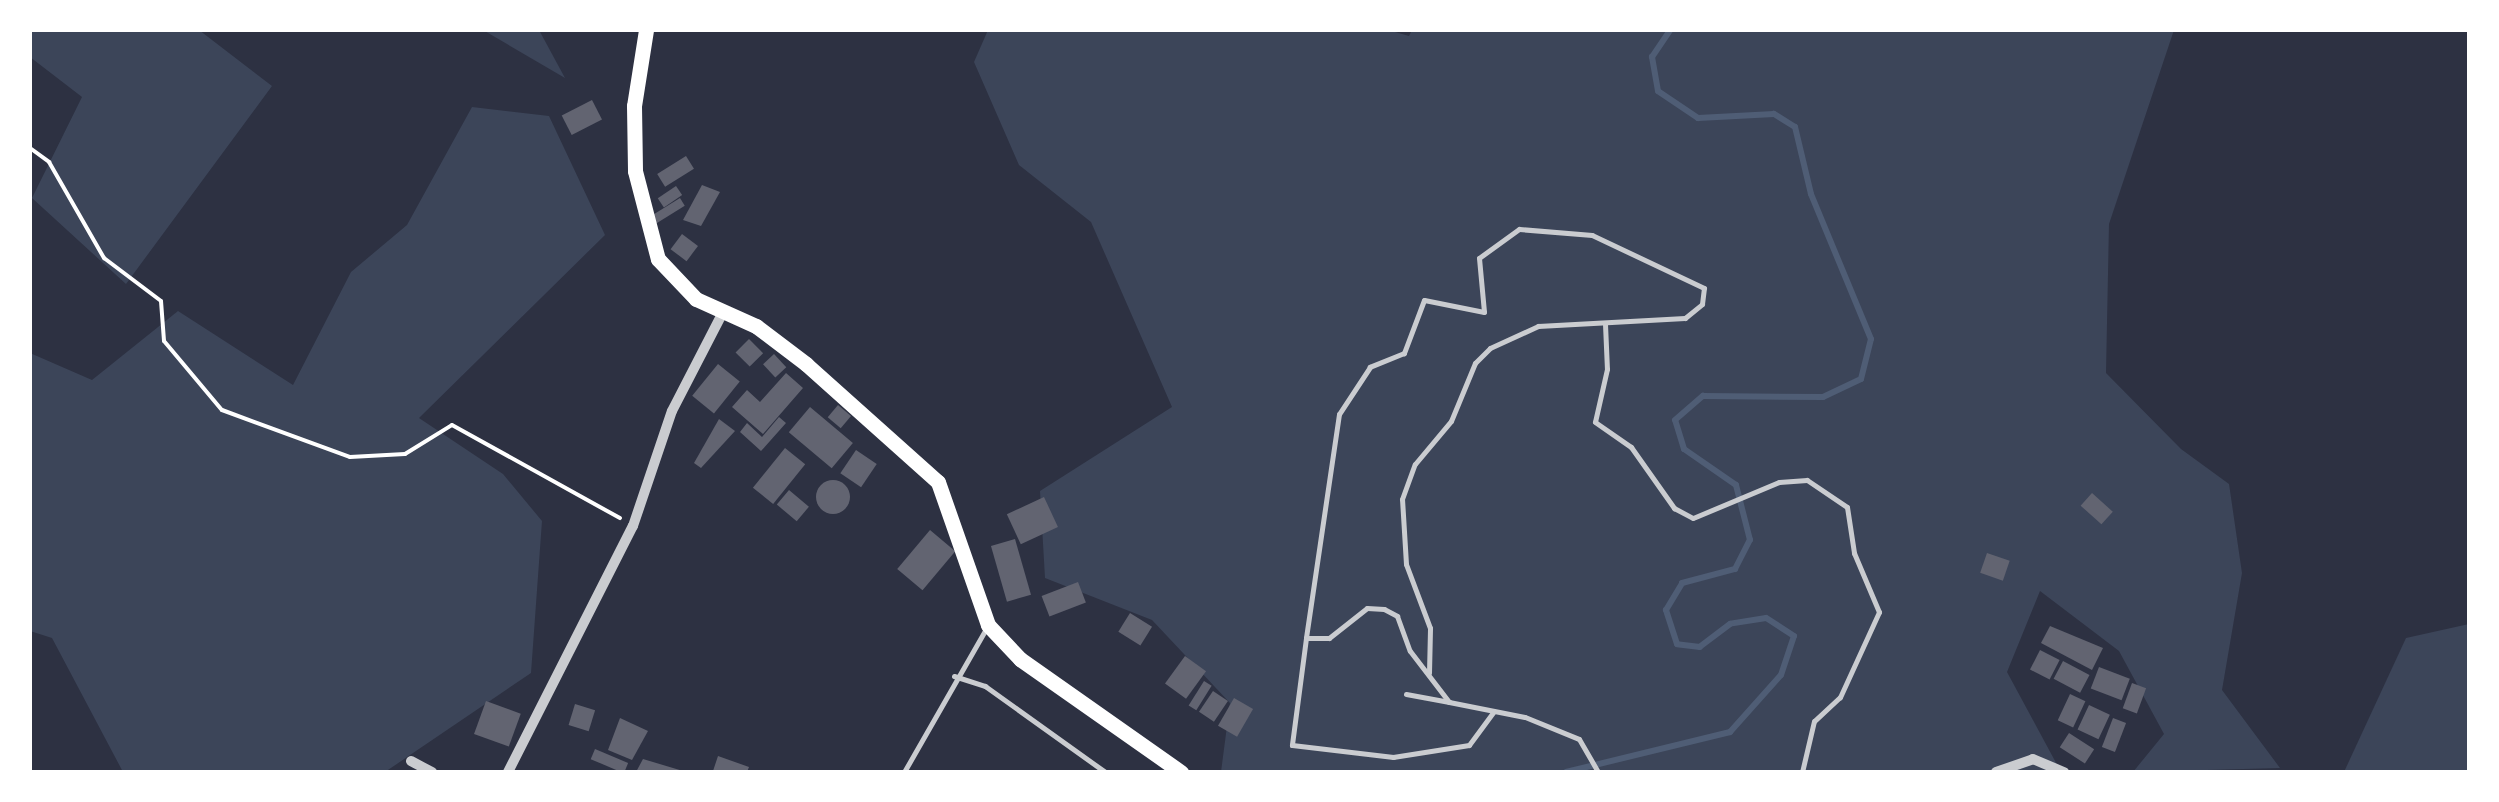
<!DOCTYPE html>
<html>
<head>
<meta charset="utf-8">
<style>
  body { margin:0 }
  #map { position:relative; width:2499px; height:802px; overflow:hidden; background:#2d3142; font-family:Bitter,serif }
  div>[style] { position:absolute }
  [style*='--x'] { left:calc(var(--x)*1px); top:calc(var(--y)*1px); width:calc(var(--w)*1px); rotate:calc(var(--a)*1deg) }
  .green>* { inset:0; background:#3c4559 }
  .stream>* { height:6px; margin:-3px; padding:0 3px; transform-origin:3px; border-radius:3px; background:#4f5d75 }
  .building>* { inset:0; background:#626471; transform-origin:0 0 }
  .round { border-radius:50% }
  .path>* { height:4px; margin:-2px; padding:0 2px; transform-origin:2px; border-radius:2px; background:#fff }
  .service>* { height:5px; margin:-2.5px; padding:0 2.5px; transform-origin:2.5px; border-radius:2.5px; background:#caccd0 }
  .minor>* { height:10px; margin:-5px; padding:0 5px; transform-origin:5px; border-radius:5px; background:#caccd0 }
  .secondary>* { height:15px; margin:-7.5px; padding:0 7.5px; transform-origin:7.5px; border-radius:7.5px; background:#fff }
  span { translate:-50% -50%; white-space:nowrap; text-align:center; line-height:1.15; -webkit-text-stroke:8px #fff; paint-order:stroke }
  .frame { position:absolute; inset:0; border:32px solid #fff; pointer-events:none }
</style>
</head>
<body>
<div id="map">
  <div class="green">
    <i style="clip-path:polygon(30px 30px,199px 30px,272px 86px,126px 284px,32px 198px,82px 97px,30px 57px)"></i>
    <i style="clip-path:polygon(483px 30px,539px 30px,565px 78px)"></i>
    <i style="clip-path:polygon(988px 30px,1388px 30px,1409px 36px,1412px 30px,2174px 30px,2109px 224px,2106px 373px,2181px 449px,2229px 484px,2242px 573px,2222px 690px,2280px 768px,2133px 772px,2164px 734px,2119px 651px,2040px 591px,2007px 672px,2061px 772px,1221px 772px,1230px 703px,1152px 620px,1045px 578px,1040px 491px,1172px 407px,1091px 222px,1019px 165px,974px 62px)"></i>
    <i style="clip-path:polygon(472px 107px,549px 116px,605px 235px,419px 418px,503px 474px,542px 521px,531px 673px,385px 772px,123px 772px,52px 638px,30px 631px,30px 353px,92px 380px,178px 311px,293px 385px,351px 272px,407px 225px)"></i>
    <i style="clip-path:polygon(2469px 624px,2469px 772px,2344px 772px,2406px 638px)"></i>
  </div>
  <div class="stream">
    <i style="--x:1566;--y:772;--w:169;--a:-13.7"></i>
    <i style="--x:1730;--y:732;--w:76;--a:-48.2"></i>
    <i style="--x:1781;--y:675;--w:41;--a:-71.6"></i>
    <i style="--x:1794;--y:636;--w:33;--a:-147"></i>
    <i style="--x:1766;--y:618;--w:36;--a:171"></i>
    <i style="--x:1730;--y:624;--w:38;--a:143"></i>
    <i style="--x:1700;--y:647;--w:23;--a:-173"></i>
    <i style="--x:1677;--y:644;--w:36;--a:-108"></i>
    <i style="--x:1666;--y:610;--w:31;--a:-59"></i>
    <i style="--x:1682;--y:583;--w:55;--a:-14.8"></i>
    <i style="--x:1735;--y:569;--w:33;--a:-63"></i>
    <i style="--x:1750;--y:540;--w:57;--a:-104.3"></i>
    <i style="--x:1736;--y:485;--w:63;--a:-145.3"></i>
    <i style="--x:1684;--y:449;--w:30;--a:-107"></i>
    <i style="--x:1675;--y:420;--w:37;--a:-41"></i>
    <i style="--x:1703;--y:396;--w:120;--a:0.5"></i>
    <i style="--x:1823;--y:397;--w:42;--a:-25.3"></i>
    <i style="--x:1861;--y:379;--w:41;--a:-76"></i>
    <i style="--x:1871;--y:339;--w:157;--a:-112.5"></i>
    <i style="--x:1811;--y:194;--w:69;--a:-103.4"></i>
    <i style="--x:1795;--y:127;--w:25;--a:-148"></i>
    <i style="--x:1774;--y:114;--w:76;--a:177"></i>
    <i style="--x:1698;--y:118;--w:48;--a:-146"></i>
    <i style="--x:1658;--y:91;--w:35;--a:-100"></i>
    <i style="--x:1652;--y:57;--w:32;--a:-56"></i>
  </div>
  <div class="building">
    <i style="left:592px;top:100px;width:22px;height:34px;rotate:63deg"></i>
    <i style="left:686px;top:156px;width:15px;height:34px;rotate:58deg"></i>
    <i style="clip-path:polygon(702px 185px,720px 192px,701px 226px,683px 220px)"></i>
    <i style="left:676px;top:186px;width:11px;height:22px;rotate:56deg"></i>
    <i style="left:680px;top:198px;width:9px;height:37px;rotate:58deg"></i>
    <i style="left:682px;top:234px;width:20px;height:19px;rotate:37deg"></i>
    <i style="left:749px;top:339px;width:20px;height:19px;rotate:45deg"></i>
    <i style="left:774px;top:354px;width:18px;height:15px;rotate:47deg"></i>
    <i style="left:718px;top:364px;width:28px;height:41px;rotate:39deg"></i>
    <i style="clip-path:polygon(786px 373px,803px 388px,763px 434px,732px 407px,747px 390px,760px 402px)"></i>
    <i style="left:838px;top:405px;width:17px;height:16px;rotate:40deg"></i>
    <i style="left:810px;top:407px;width:56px;height:33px;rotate:40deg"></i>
    <i style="clip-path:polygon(779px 417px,786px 423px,761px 451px,740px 432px,747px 423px,762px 437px)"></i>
    <i style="clip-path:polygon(719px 419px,735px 431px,701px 468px,694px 463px)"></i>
    <i style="left:785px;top:448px;width:26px;height:51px;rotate:39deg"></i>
    <i style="left:856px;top:450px;width:25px;height:28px;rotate:34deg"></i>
    <i class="round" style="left:816px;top:480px;width:34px;height:34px"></i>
    <i style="left:789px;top:490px;width:26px;height:19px;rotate:40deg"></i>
    <i style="left:2092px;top:493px;width:28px;height:17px;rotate:42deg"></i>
    <i style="left:1044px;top:497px;width:33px;height:41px;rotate:65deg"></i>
    <i style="left:930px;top:530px;width:33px;height:51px;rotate:40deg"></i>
    <i style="left:1015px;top:539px;width:58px;height:25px;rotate:74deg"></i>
    <i style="left:1987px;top:553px;width:24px;height:21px;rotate:19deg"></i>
    <i style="left:1078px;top:582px;width:22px;height:39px;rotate:69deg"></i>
    <i style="left:1130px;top:613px;width:26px;height:22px;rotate:32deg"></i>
    <i style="clip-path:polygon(2050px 626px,2103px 648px,2092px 670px,2041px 643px)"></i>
    <i style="left:2040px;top:650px;width:22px;height:22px;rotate:27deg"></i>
    <i style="left:1185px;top:656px;width:26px;height:34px;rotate:36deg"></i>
    <i style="left:2063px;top:661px;width:30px;height:20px;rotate:28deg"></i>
    <i style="left:2099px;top:667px;width:33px;height:23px;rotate:21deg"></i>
    <i style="left:1204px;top:681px;width:9px;height:29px;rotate:32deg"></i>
    <i style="left:2132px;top:683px;width:15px;height:27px;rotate:20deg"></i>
    <i style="left:1213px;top:691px;width:18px;height:25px;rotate:34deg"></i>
    <i style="left:2070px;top:694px;width:17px;height:29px;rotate:25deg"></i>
    <i style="left:1234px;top:698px;width:22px;height:32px;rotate:30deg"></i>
    <i style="left:486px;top:701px;width:37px;height:35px;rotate:20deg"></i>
    <i style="left:575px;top:704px;width:21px;height:22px;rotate:17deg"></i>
    <i style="left:2089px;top:705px;width:23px;height:27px;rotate:25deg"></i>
    <i style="clip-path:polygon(620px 718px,648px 731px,632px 760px,608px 750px)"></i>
    <i style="left:2113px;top:718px;width:14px;height:31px;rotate:21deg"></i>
    <i style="left:2069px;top:733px;width:30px;height:17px;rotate:33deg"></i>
    <i style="left:595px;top:749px;width:36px;height:11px;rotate:23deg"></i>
    <i style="clip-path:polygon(718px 756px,749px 767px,747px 772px,713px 771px)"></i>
    <i style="clip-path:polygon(643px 759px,683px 771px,682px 772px,636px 772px)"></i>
  </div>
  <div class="path">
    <i style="--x:30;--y:148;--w:24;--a:36"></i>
    <i style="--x:49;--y:162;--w:111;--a:60.2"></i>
    <i style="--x:104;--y:258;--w:71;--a:37"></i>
    <i style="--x:161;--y:301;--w:40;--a:85.7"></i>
    <i style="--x:164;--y:341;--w:90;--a:50"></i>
    <i style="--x:222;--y:410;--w:136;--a:20.2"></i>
    <i style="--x:350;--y:457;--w:55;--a:-3.1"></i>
    <i style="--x:405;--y:454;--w:55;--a:-31.7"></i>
    <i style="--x:452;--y:425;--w:192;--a:29"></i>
  </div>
  <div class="service">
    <i style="--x:1605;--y:324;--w:45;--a:87.5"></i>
    <i style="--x:1607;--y:369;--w:54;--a:102.8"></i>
    <i style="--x:1595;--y:422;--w:44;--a:34.8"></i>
    <i style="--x:1631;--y:447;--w:75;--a:54.8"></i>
    <i style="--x:1674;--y:508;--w:21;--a:28"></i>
    <i style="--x:1693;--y:518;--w:93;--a:-22.7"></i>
    <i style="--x:1779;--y:482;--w:28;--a:-4"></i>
    <i style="--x:1807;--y:480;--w:48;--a:34"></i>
    <i style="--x:1847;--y:507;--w:47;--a:81.3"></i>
    <i style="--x:1854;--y:553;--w:64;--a:67"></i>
    <i style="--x:1879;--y:612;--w:94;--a:114.6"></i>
    <i style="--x:1840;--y:697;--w:35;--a:137"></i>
    <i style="--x:1814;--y:721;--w:52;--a:103.2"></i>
    <i style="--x:1306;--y:638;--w:108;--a:97.5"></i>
    <i style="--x:1292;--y:745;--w:102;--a:6.8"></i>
    <i style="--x:1393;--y:757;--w:77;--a:-9"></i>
    <i style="--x:1469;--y:745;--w:42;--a:-53.7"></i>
    <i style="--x:1429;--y:673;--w:45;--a:-88.7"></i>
    <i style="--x:1430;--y:628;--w:68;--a:-110.6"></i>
    <i style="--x:1406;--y:564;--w:65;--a:-93.5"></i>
    <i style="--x:1402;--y:499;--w:37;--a:-70"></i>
    <i style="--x:1415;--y:464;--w:56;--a:-50.1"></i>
    <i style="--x:1451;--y:421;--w:63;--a:-67.5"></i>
    <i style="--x:1475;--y:363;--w:21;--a:-45"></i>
    <i style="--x:1490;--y:348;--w:53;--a:-24.6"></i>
    <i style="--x:1538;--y:326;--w:147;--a:-3.1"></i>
    <i style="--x:1685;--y:318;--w:22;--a:-39"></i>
    <i style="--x:1702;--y:304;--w:16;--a:-83"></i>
    <i style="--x:1704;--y:288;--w:124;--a:-154.7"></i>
    <i style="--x:1592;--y:235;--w:73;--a:-175.3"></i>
    <i style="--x:1519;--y:229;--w:49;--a:144.1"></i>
    <i style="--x:1479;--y:258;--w:54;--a:84.7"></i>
    <i style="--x:1484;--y:312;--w:61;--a:-168.7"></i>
    <i style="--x:1424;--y:300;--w:57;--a:110.7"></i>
    <i style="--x:1404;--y:353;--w:37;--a:158"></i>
    <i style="--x:1370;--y:367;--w:56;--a:123.4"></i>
    <i style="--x:1339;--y:414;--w:226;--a:98.4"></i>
    <i style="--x:1306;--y:638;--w:23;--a:0"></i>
    <i style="--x:1329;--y:638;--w:48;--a:-38.3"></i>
    <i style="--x:1367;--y:608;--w:17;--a:3"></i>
    <i style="--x:1384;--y:609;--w:15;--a:28"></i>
    <i style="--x:1397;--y:616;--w:37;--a:70"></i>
    <i style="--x:1410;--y:651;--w:64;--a:52.6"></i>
    <i style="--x:1449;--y:702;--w:77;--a:11.2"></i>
    <i style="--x:1525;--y:717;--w:58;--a:22.2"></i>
    <i style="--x:1579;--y:739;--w:38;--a:60"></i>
    <i style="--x:954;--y:676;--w:33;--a:18"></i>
    <i style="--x:985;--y:686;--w:148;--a:35.6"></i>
    <i style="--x:1406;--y:694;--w:44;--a:10.5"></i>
    <i style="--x:904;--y:772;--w:167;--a:-60.2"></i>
  </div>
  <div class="minor">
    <i style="--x:411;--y:761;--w:24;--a:28"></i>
    <i style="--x:508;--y:772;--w:276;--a:-63.1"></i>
    <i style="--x:633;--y:526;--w:121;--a:-71.3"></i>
    <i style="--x:672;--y:411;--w:109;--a:-62.7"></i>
    <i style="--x:1996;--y:772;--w:39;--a:-19"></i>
    <i style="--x:2033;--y:759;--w:34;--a:23"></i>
  </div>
  <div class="secondary">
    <i style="--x:646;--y:30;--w:77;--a:99"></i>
    <i style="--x:634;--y:106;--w:65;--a:89.1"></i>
    <i style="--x:635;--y:171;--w:91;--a:75.4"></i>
    <i style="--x:658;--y:259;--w:55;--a:46.5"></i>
    <i style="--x:696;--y:299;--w:66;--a:24.2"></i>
    <i style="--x:756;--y:326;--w:63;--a:37.2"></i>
    <i style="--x:806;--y:364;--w:177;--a:41.8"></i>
    <i style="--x:938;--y:482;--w:151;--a:70.7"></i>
    <i style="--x:988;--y:625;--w:47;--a:46.7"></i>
    <i style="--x:1020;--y:659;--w:197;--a:35.1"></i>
  </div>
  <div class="frame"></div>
</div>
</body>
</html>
